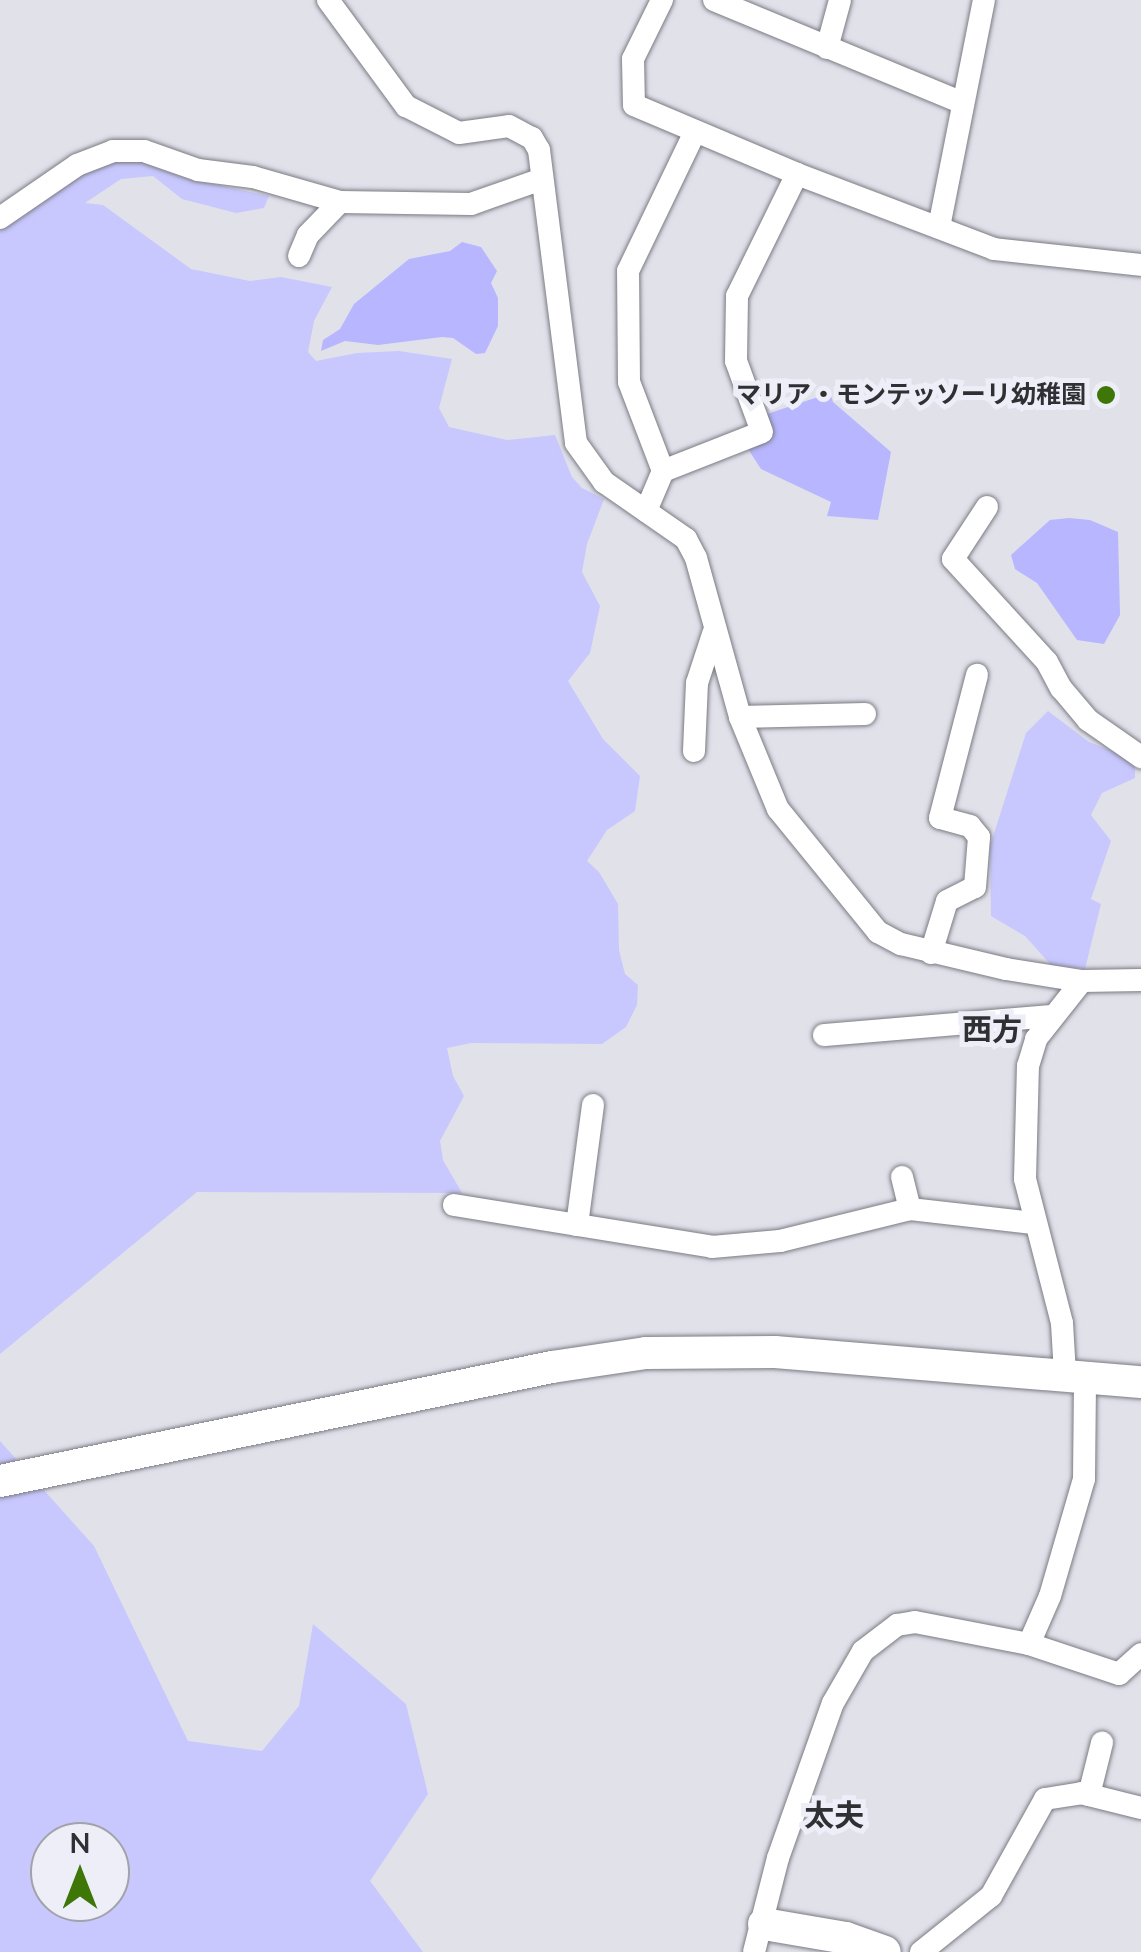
<!DOCTYPE html>
<html>
<head>
<meta charset="utf-8">
<style>
  body { margin:0 }
  #map { position:relative; width:1141px; height:1952px; overflow:hidden; background:#e1e1ea; font-family:"Nunito Sans","Noto Sans JP",sans-serif }
  div>[style] { position:absolute }
  [style*='--x'] { left:calc(var(--x)*1px); top:calc(var(--y)*1px); width:calc(var(--w)*1px); rotate:calc(var(--a)*1deg) }
  .green>* { inset:0; background:#c8c8fe }
  .water>* { inset:0; background:#b7b6fe }
  .roads { filter:drop-shadow(0 0 2px #7b7b84) drop-shadow(0 0 2px #7b7b84) }
  .street>* { height:22px; margin:-11px; padding:0 11px; transform-origin:11px; border-radius:11px; background:#fff }
  .secondary>* { height:32px; margin:-16px; padding:0 16px; transform-origin:16px; border-radius:16px; background:#fff }
  .dots>* { width:28px; height:28px; translate:-50% -50%; box-sizing:border-box; border:5px solid #eeeef8; border-radius:50% }
  span { translate:-50% -50%; white-space:nowrap; text-align:center; line-height:1.15; -webkit-text-stroke:10px #eeeef8; paint-order:stroke }
  .poi-label { font-size:25px; color:#303034; font-weight:700 }
  .right { translate:-100% -50%; text-align:right }
  .quarter-label { font-size:30px; color:#303034; font-weight:700 }
  .north { position:absolute; left:30px; top:1822px; width:100px; height:100px; box-sizing:border-box; background:#eeeef8; border:2px solid #a2a2aa; border-radius:50%; rotate:0deg; font-size:28px; font-weight:700; line-height:40px; text-align:center; color:#303034 }
  .north::after { content:''; display:block; margin:auto; width:35px; height:45px; background:#3e7608; clip-path:polygon(50% 0,100% 100%,50% 72%,0 100%) }
</style>
</head>
<body>
<div id="map">
  <div class="green">
    <i style="clip-path:polygon(110px 159px,138px 160px,185px 178px,269px 196px,264px 208px,236px 213px,182px 199px,153px 176px,121px 179px,85px 203px,103px 205px,191px 269px,250px 281px,281px 277px,332px 287px,314px 321px,308px 352px,316px 361px,357px 353px,399px 351px,452px 359px,439px 408px,449px 427px,507px 440px,555px 435px,572px 477px,582px 488px,604px 499px,587px 544px,582px 572px,600px 606px,590px 653px,568px 681px,603px 739px,640px 776px,635px 811px,607px 830px,587px 861px,599px 872px,618px 904px,619px 950px,625px 974px,638px 985px,637px 1005px,626px 1027px,602px 1044px,471px 1043px,447px 1048px,453px 1076px,464px 1096px,440px 1141px,443px 1160px,462px 1193px,197px 1192px,0 1354px,0 231px,35px 202px)"></i>
    <i style="clip-path:polygon(1048px 711px,1089px 742px,1135px 760px,1135px 778px,1102px 793px,1091px 815px,1111px 841px,1091px 899px,1101px 904px,1085px 969px,1051px 965px,1025px 936px,991px 916px,990px 846px,1026px 733px)"></i>
    <i style="clip-path:polygon(evenodd,0 1441px,94px 1546px,188px 1741px,262px 1751px,299px 1706px,313px 1624px,406px 1704px,428px 1794px,370px 1881px,423px 1952px,0 1952px,0 1441px,50px 1842px,110px 1842px,110px 1902px,50px 1902px,50px 1842px)"></i>
  </div>
  <div class="water">
    <i style="clip-path:polygon(462px 242px,481px 247px,497px 271px,491px 283px,498px 298px,498px 326px,485px 353px,476px 354px,453px 338px,442px 337px,378px 345px,345px 341px,321px 351px,323px 340px,340px 329px,354px 304px,409px 259px,450px 251px)"></i>
    <i style="clip-path:polygon(830px 393px,833px 402px,891px 452px,878px 520px,827px 516px,831px 502px,761px 469px,748px 449px,773px 437px,767px 414px)"></i>
    <i style="clip-path:polygon(1069px 518px,1090px 520px,1118px 532px,1120px 615px,1104px 644px,1077px 640px,1037px 583px,1015px 569px,1011px 555px,1050px 520px)"></i>
  </div>
  <div class="roads">
    <div class="street">
      <i style="--x:328;--y:0;--w:132;--a:53.7"></i>
      <i style="--x:406;--y:106;--w:59;--a:27"></i>
      <i style="--x:459;--y:133;--w:50;--a:-8"></i>
      <i style="--x:509;--y:126;--w:26;--a:28"></i>
      <i style="--x:532;--y:138;--w:14;--a:60"></i>
      <i style="--x:539;--y:150;--w:295;--a:82.8"></i>
      <i style="--x:576;--y:443;--w:48;--a:54.3"></i>
      <i style="--x:604;--y:482;--w:100;--a:34.8"></i>
      <i style="--x:686;--y:539;--w:21;--a:62"></i>
      <i style="--x:696;--y:558;--w:165;--a:74.5"></i>
      <i style="--x:740;--y:717;--w:100;--a:67.6"></i>
      <i style="--x:778;--y:809;--w:159;--a:50.9"></i>
      <i style="--x:878;--y:932;--w:26;--a:28"></i>
      <i style="--x:901;--y:944;--w:108;--a:13.4"></i>
      <i style="--x:1006;--y:969;--w:77;--a:9"></i>
      <i style="--x:1082;--y:981;--w:59;--a:-1"></i>
      <i style="--x:662;--y:0;--w:66;--a:116.2"></i>
      <i style="--x:633;--y:59;--w:46;--a:88.8"></i>
      <i style="--x:634;--y:105;--w:177;--a:22.9"></i>
      <i style="--x:797;--y:174;--w:211;--a:20.8"></i>
      <i style="--x:994;--y:249;--w:148;--a:6.2"></i>
      <i style="--x:714;--y:0;--w:269;--a:22.5"></i>
      <i style="--x:827;--y:48;--w:50;--a:-74.8"></i>
      <i style="--x:0;--y:218;--w:93;--a:-34.5"></i>
      <i style="--x:77;--y:165;--w:39;--a:-21"></i>
      <i style="--x:113;--y:151;--w:31;--a:0"></i>
      <i style="--x:144;--y:151;--w:57;--a:19.4"></i>
      <i style="--x:198;--y:170;--w:55;--a:7.3"></i>
      <i style="--x:253;--y:177;--w:91;--a:16"></i>
      <i style="--x:340;--y:202;--w:131;--a:0.9"></i>
      <i style="--x:471;--y:204;--w:75;--a:-19.4"></i>
      <i style="--x:939;--y:227;--w:231;--a:-78.8"></i>
      <i style="--x:299;--y:256;--w:23;--a:-67"></i>
      <i style="--x:308;--y:235;--w:46;--a:-45.9"></i>
      <i style="--x:663;--y:471;--w:106;--a:-21.5"></i>
      <i style="--x:762;--y:432;--w:76;--a:-110.1"></i>
      <i style="--x:736;--y:361;--w:65;--a:-89.1"></i>
      <i style="--x:737;--y:296;--w:136;--a:-63.8"></i>
      <i style="--x:987;--y:507;--w:62;--a:123.2"></i>
      <i style="--x:953;--y:559;--w:139;--a:47.6"></i>
      <i style="--x:1047;--y:662;--w:30;--a:62"></i>
      <i style="--x:1061;--y:688;--w:42;--a:49.8"></i>
      <i style="--x:1088;--y:720;--w:65;--a:34.9"></i>
      <i style="--x:646;--y:511;--w:43;--a:-67"></i>
      <i style="--x:663;--y:471;--w:95;--a:-110.9"></i>
      <i style="--x:629;--y:382;--w:111;--a:-90.5"></i>
      <i style="--x:628;--y:271;--w:154;--a:-64.3"></i>
      <i style="--x:740;--y:717;--w:125;--a:-1.4"></i>
      <i style="--x:694;--y:751;--w:68;--a:-87.5"></i>
      <i style="--x:697;--y:683;--w:52;--a:-71.9"></i>
      <i style="--x:931;--y:953;--w:54;--a:-72.9"></i>
      <i style="--x:947;--y:901;--w:31;--a:-27"></i>
      <i style="--x:975;--y:887;--w:50;--a:-85.4"></i>
      <i style="--x:979;--y:837;--w:14;--a:-129"></i>
      <i style="--x:970;--y:826;--w:31;--a:-165"></i>
      <i style="--x:940;--y:818;--w:148;--a:-75.5"></i>
      <i style="--x:824;--y:1035;--w:229;--a:-4.8"></i>
      <i style="--x:902;--y:1177;--w:33;--a:76"></i>
      <i style="--x:454;--y:1205;--w:261;--a:9.2"></i>
      <i style="--x:712;--y:1247;--w:68;--a:-5"></i>
      <i style="--x:780;--y:1241;--w:134;--a:-13.8"></i>
      <i style="--x:910;--y:1209;--w:124;--a:6.5"></i>
      <i style="--x:577;--y:1225;--w:121;--a:-82.4"></i>
      <i style="--x:1065;--y:1374;--w:51;--a:-93.4"></i>
      <i style="--x:1062;--y:1323;--w:149;--a:-104.4"></i>
      <i style="--x:1025;--y:1179;--w:113;--a:-88.5"></i>
      <i style="--x:1028;--y:1066;--w:28;--a:-73"></i>
      <i style="--x:1036;--y:1039;--w:74;--a:-51.6"></i>
      <i style="--x:1029;--y:1644;--w:95;--a:18.4"></i>
      <i style="--x:1119;--y:1674;--w:30;--a:-42"></i>
      <i style="--x:1089;--y:1795;--w:54;--a:-76"></i>
      <i style="--x:754;--y:1952;--w:97;--a:-75.7"></i>
      <i style="--x:778;--y:1858;--w:164;--a:-70.5"></i>
      <i style="--x:833;--y:1703;--w:60;--a:-60"></i>
      <i style="--x:863;--y:1651;--w:43;--a:-37.4"></i>
      <i style="--x:897;--y:1625;--w:18;--a:-9"></i>
      <i style="--x:915;--y:1622;--w:116;--a:10.9"></i>
      <i style="--x:1029;--y:1644;--w:52;--a:-66.4"></i>
      <i style="--x:1050;--y:1596;--w:122;--a:-73.8"></i>
      <i style="--x:1084;--y:1479;--w:102;--a:-89.4"></i>
      <i style="--x:921;--y:1952;--w:90;--a:-38.7"></i>
      <i style="--x:991;--y:1896;--w:111;--a:-60.9"></i>
      <i style="--x:1045;--y:1799;--w:36;--a:-9"></i>
      <i style="--x:1081;--y:1793;--w:62;--a:14"></i>
    </div>
    <div class="secondary">
      <i style="--x:0;--y:1481;--w:564;--a:-11.67"></i>
      <i style="--x:552;--y:1367;--w:95;--a:-8.5"></i>
      <i style="--x:646;--y:1353;--w:129;--a:-0.4"></i>
      <i style="--x:775;--y:1352;--w:367;--a:4.7"></i>
      <i style="--x:764;--y:1924;--w:83;--a:9.7"></i>
      <i style="--x:846;--y:1938;--w:41;--a:19.7"></i>
    </div>
  </div>
  <div class="dots">
    <i style="left:1106px;top:395px;background:#3e7608"></i>
  </div>
  <div class="poi-label">
    <span class="right" style="left:1086px;top:395px">マリア・モンテッソーリ幼稚園</span>
  </div>
  <div class="quarter-label">
    <span style="left:992px;top:1031px">西方</span>
    <span style="left:834px;top:1817px">太夫</span>
  </div>
  <div class="north">N</div>
</div>
</body>
</html>
